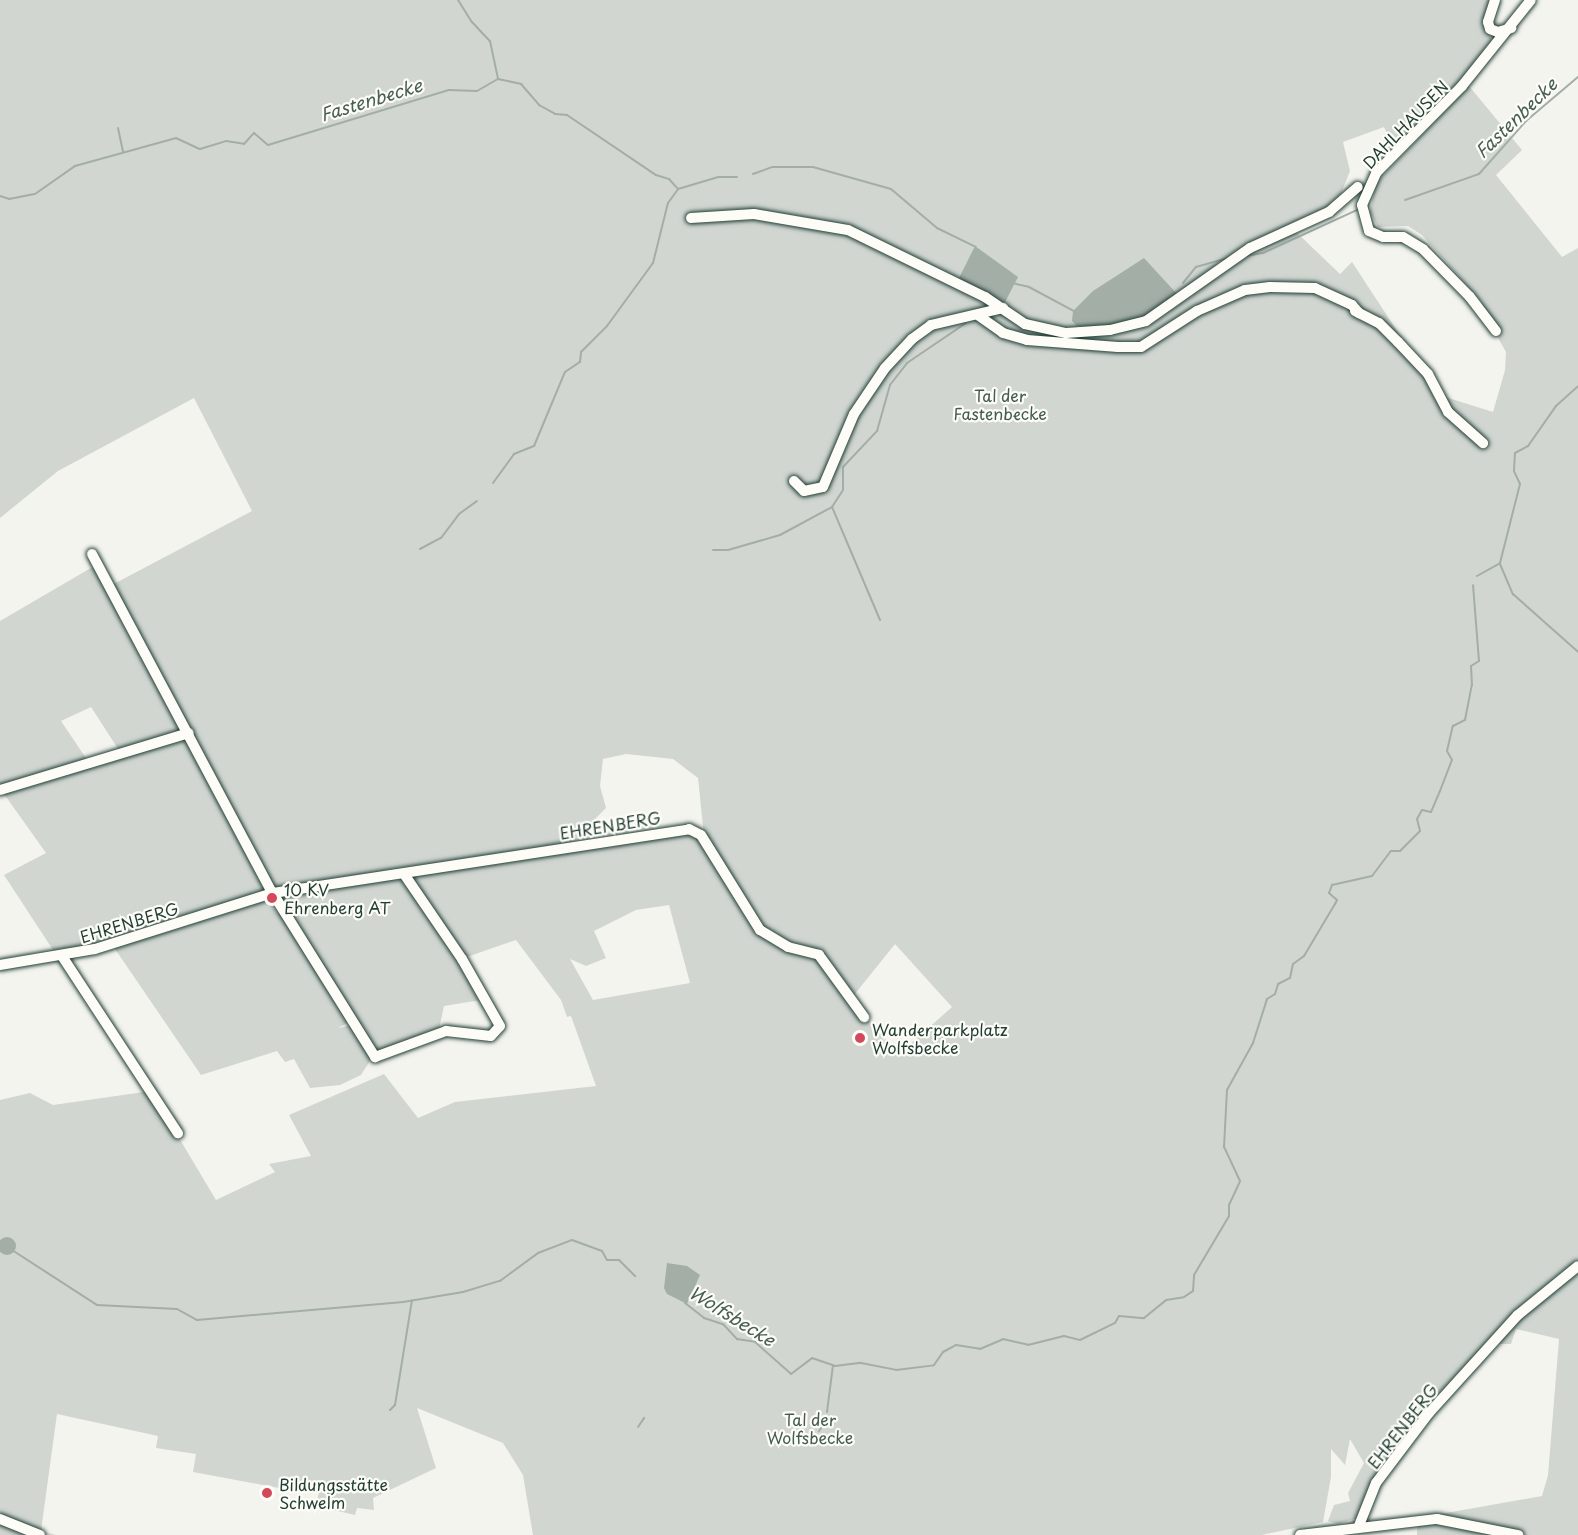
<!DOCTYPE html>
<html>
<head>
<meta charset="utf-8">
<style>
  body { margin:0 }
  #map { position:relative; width:1578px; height:1535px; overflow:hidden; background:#f4f4ef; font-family:"Playpen Sans",sans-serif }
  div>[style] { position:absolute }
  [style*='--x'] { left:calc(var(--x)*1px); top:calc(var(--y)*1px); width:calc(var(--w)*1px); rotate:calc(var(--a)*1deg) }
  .green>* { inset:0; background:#d1d6d1 }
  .water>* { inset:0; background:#a3aea7 }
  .round { border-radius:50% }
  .stream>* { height:2px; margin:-1px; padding:0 1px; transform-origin:1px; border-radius:1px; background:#a3aea7 }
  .roads { filter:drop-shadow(0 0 2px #1f3d34) drop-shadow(0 0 2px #1f3d34) }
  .street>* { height:10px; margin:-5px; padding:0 5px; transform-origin:5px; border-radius:5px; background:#fdfcf7 }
  .dots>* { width:16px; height:16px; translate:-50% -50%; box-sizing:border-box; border:3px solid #fdfcf7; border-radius:50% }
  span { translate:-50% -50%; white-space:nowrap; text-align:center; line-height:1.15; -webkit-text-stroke:4.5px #fdfcf7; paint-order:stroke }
  .street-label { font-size:16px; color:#1f3d34 }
  .park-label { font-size:16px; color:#435c53 }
  .poi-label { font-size:16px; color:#1f3d34 }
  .left { translate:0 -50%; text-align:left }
  .water-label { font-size:18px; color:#475f56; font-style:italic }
</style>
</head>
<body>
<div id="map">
  <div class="green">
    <i style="clip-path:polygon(evenodd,0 0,1494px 0,1487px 24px,1493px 48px,1394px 147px,1384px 127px,1343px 142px,1350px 171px,1338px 201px,1294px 230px,1340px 274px,1352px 262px,1439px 395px,1493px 412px,1505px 370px,1506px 352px,1480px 306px,1483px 303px,1422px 235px,1408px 226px,1378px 227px,1370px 212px,1376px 183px,1469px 86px,1522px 150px,1496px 175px,1562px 257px,1578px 248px,1578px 1535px,1417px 1535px,1418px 1518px,1542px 1496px,1548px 1475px,1559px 1339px,1516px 1329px,1511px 1344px,1494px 1344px,1406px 1442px,1360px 1517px,1338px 1524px,1328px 1521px,1334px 1505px,1350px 1501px,1348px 1493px,1364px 1463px,1350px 1439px,1345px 1465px,1331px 1449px,1331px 1477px,1323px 1522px,1262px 1535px,533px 1535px,523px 1475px,503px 1443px,417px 1408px,436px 1468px,373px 1498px,374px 1510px,357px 1508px,355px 1515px,316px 1506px,319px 1492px,296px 1487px,295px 1491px,193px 1472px,196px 1454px,156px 1448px,158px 1436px,57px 1414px,41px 1531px,56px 1535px,0 1535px,0 1100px,30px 1093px,53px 1105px,151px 1091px,216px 1200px,275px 1172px,269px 1164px,311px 1156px,289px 1115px,384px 1074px,418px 1118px,455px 1102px,596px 1086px,571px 1016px,567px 1017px,561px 1000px,516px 940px,461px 959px,400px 874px,272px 893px,118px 941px,55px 953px,4px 875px,46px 853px,4px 794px,0 795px,0 621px,96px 565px,108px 587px,252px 511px,194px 398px,58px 471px,0 518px,0 0,91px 707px,122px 755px,90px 764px,61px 721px,91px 707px,0 0,626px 754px,673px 759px,698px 778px,704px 836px,682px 832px,572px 842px,606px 808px,600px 786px,603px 759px,626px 754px,0 0,669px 905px,690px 983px,593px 1000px,570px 959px,586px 966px,606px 958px,594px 931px,636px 910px,669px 905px,0 0,895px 944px,952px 1007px,899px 1054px,850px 1000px,895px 944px)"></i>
    <i style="clip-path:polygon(396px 878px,402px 881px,460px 960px,481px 1000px,444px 1006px,439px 1029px,376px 1054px,355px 1019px,338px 1028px,353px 1025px,371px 1059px,361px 1075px,340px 1085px,310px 1088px,294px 1059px,285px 1062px,277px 1051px,201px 1075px,113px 946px,264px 897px,278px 914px,283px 913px,279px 896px)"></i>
  </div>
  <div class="water">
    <i style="clip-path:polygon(975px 246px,1018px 277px,1002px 308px,956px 284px)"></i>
    <i style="clip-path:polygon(1144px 258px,1177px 294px,1154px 312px,1115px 329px,1077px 326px,1072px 321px,1073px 311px,1093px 291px)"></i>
    <i class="round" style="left:-2px;top:1237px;width:18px;height:18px"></i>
    <i style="clip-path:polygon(667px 1263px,687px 1266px,700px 1275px,687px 1304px,667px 1294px,664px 1288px)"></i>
  </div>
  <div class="stream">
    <i style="--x:458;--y:0;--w:26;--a:58"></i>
    <i style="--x:472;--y:22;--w:26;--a:47"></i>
    <i style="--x:490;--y:41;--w:39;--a:78"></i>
    <i style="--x:118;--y:128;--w:24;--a:78"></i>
    <i style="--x:753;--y:174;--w:20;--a:-20"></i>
    <i style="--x:772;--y:167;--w:41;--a:0"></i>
    <i style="--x:813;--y:167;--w:81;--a:15.8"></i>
    <i style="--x:891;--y:189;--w:60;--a:40.3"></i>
    <i style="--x:937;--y:228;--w:43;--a:26"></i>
    <i style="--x:0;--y:196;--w:9;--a:18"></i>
    <i style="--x:9;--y:199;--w:26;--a:-11"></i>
    <i style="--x:35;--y:194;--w:49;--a:-35"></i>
    <i style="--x:75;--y:166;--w:105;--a:-15.5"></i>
    <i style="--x:176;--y:138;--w:26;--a:25"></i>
    <i style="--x:200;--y:149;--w:27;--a:-17"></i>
    <i style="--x:226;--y:141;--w:18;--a:9"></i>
    <i style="--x:244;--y:144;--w:15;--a:-48"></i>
    <i style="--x:254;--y:133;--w:18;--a:41"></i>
    <i style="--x:268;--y:145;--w:189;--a:-16.9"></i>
    <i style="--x:449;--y:90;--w:28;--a:2"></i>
    <i style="--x:477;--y:91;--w:24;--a:-30"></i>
    <i style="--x:498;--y:79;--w:24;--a:12"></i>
    <i style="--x:521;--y:84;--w:28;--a:49"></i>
    <i style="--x:539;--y:105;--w:18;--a:29"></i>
    <i style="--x:555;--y:114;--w:12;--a:5"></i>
    <i style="--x:567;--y:115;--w:107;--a:34"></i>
    <i style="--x:656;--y:175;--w:14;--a:17"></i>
    <i style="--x:669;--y:179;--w:13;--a:48"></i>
    <i style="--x:678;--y:189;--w:42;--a:-16.7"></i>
    <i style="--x:718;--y:177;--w:19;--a:0"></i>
    <i style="--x:1405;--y:200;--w:78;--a:-19.4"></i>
    <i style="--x:1479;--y:174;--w:71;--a:-48.4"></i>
    <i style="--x:1526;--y:121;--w:68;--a:-40.2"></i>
    <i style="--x:1246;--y:256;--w:17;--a:-10"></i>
    <i style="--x:1263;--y:253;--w:103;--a:-24.6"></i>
    <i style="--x:1012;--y:283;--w:17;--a:13"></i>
    <i style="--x:1029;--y:287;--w:51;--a:28.1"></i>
    <i style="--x:1183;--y:283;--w:21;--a:-51"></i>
    <i style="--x:1196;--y:267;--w:35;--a:-16"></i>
    <i style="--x:493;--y:483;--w:36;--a:-54"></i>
    <i style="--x:514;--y:454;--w:22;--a:-22"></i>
    <i style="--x:534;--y:446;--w:80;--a:-67.3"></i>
    <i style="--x:565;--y:372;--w:18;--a:-34"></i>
    <i style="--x:580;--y:362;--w:10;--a:-84"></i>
    <i style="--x:581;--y:352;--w:37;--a:-45"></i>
    <i style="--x:607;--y:326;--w:78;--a:-53.9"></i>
    <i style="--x:653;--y:263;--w:62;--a:-76"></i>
    <i style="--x:668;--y:203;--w:17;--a:-54"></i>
    <i style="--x:420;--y:549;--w:24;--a:-28"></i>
    <i style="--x:441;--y:538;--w:30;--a:-53"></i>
    <i style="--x:459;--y:514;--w:22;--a:-36"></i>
    <i style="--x:713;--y:550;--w:15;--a:0"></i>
    <i style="--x:728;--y:550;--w:54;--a:-16.1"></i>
    <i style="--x:780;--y:535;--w:59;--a:-28.3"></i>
    <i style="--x:1500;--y:564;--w:33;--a:67"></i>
    <i style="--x:1513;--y:594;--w:87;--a:41.7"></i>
    <i style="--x:1477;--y:576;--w:26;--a:-29"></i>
    <i style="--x:1500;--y:563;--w:81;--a:-75.8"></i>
    <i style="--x:1520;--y:484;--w:14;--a:-115"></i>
    <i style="--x:1514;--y:471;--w:18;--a:-87"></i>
    <i style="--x:1515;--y:453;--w:15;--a:-28"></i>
    <i style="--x:1528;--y:446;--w:49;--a:-55"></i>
    <i style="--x:1556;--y:406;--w:30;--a:-42"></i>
    <i style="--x:880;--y:620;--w:123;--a:-113"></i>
    <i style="--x:832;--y:507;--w:20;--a:-57"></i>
    <i style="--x:843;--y:490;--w:23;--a:-90"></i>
    <i style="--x:843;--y:467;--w:50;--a:-46.6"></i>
    <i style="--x:877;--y:431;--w:48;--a:-74.2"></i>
    <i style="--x:890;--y:385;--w:28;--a:-52"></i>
    <i style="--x:907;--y:363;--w:71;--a:-34.1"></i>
    <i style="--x:12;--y:1250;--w:101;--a:32.9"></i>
    <i style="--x:97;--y:1305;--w:80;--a:2.9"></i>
    <i style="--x:177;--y:1309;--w:23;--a:29"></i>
    <i style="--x:197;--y:1320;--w:207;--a:-5"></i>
    <i style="--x:403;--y:1302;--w:61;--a:-9.5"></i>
    <i style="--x:463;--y:1292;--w:39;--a:-17"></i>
    <i style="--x:500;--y:1281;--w:47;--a:-36.4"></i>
    <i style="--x:538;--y:1253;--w:36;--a:-21"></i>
    <i style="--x:572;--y:1240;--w:32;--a:20"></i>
    <i style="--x:602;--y:1251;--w:10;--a:61"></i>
    <i style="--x:607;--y:1260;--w:12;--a:0"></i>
    <i style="--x:619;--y:1260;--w:23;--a:45"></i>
    <i style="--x:685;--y:1303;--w:24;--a:38"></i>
    <i style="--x:704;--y:1318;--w:20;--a:18"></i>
    <i style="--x:723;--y:1324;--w:21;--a:47"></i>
    <i style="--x:737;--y:1339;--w:18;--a:9"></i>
    <i style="--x:755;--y:1342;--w:48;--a:41.6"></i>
    <i style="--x:791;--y:1374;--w:26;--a:-37"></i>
    <i style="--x:812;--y:1358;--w:24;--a:19"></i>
    <i style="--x:835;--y:1366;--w:26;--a:-7"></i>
    <i style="--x:861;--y:1363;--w:36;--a:11"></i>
    <i style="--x:896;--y:1370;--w:38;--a:-7"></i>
    <i style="--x:934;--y:1365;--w:16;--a:-55"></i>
    <i style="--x:943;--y:1352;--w:15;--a:-28"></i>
    <i style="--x:956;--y:1345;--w:24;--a:9"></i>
    <i style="--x:980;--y:1349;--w:25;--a:-23"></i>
    <i style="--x:1003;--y:1339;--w:26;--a:13"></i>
    <i style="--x:1028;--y:1345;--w:37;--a:-14"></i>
    <i style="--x:1064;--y:1336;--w:16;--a:14"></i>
    <i style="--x:1080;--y:1340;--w:39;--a:-26"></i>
    <i style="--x:1115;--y:1323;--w:8;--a:-60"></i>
    <i style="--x:1119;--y:1316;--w:25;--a:5"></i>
    <i style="--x:1144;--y:1318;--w:28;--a:-39"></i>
    <i style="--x:1166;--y:1300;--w:18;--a:-9"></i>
    <i style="--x:1184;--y:1297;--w:11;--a:-34"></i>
    <i style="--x:1193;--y:1291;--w:16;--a:-86"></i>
    <i style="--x:1194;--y:1275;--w:69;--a:-59.3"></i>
    <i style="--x:1229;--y:1216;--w:11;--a:-90"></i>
    <i style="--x:1229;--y:1205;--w:26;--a:-65"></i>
    <i style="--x:1240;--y:1181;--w:38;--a:-115"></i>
    <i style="--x:1224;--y:1147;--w:57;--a:-87"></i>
    <i style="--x:1227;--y:1090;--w:54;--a:-61"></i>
    <i style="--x:1253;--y:1043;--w:46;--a:-72.3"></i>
    <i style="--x:1267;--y:999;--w:9;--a:-32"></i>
    <i style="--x:1275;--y:994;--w:10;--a:-73"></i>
    <i style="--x:1278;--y:984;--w:13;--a:-27"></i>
    <i style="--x:1290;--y:978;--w:14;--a:-78"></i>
    <i style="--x:1293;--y:964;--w:14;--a:-36"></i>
    <i style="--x:1304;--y:956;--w:61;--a:-59.2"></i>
    <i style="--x:1335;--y:904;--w:4;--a:-63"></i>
    <i style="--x:1337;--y:900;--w:11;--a:-139"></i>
    <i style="--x:1329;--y:893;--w:9;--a:-69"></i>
    <i style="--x:1332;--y:885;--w:41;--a:-12.7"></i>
    <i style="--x:1372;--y:876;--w:31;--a:-53"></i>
    <i style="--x:1391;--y:851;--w:9;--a:0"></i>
    <i style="--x:1400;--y:851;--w:28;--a:-45"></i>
    <i style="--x:1420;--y:831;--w:12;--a:-104"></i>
    <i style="--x:1417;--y:819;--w:10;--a:-61"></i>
    <i style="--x:1422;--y:810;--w:9;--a:13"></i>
    <i style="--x:1431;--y:812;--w:23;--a:-67"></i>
    <i style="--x:1440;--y:791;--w:33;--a:-69"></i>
    <i style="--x:1452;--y:760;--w:10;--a:-119"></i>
    <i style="--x:1447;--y:751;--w:26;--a:-77"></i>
    <i style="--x:1453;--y:726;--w:13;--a:-27"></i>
    <i style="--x:1465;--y:720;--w:36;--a:-79"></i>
    <i style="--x:1472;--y:685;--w:19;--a:-93"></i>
    <i style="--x:1471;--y:666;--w:9;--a:-32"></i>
    <i style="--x:1479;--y:661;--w:76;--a:-94.5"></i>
    <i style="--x:390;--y:1410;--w:7;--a:-45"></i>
    <i style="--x:395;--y:1405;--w:106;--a:-80.8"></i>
    <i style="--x:827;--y:1412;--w:47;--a:-82.7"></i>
    <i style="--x:638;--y:1427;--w:11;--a:-56"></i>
    <i style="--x:819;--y:1431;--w:7;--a:-56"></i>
  </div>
  <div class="roads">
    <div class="street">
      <i style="--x:1495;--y:0;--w:23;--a:108"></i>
      <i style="--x:1488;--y:22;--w:7;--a:74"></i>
      <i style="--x:1490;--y:29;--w:9;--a:21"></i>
      <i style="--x:1498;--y:32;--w:14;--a:-17"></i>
      <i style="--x:691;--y:218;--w:63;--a:-3.6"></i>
      <i style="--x:754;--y:214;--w:95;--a:9.7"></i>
      <i style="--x:848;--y:230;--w:153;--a:26.1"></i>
      <i style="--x:985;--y:297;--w:48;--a:34"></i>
      <i style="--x:1025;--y:324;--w:42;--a:12.4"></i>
      <i style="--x:1066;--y:333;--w:44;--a:-3.9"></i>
      <i style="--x:1110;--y:330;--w:37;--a:-14"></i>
      <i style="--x:1146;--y:321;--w:127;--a:-35.1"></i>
      <i style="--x:1250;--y:248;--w:87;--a:-24.5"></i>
      <i style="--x:1329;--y:212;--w:38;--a:-41"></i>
      <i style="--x:1355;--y:311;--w:27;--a:27"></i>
      <i style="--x:1379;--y:323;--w:27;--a:45"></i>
      <i style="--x:1398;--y:342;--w:44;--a:46.8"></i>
      <i style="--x:1428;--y:374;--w:43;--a:62.2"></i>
      <i style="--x:1448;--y:412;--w:47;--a:41.5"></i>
      <i style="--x:979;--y:316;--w:29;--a:35"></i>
      <i style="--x:1003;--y:333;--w:25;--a:16"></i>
      <i style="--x:1027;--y:340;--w:91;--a:4.4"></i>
      <i style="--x:1118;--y:347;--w:23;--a:0"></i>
      <i style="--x:1141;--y:347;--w:67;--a:-32.7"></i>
      <i style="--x:1197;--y:311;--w:52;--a:-23.6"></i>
      <i style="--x:1245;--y:290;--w:25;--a:-7"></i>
      <i style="--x:1270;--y:287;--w:45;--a:1.3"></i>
      <i style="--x:1315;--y:288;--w:41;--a:24.7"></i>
      <i style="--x:1352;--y:305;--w:11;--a:49"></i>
      <i style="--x:1496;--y:331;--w:43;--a:-127.4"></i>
      <i style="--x:1470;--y:297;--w:67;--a:-134.4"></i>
      <i style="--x:1423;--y:249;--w:23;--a:-149"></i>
      <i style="--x:1403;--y:237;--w:20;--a:180"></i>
      <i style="--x:1383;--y:237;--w:15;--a:-157"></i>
      <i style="--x:1369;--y:231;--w:27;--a:-105"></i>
      <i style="--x:1362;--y:205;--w:35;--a:-66"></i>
      <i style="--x:1376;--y:173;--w:122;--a:-45.3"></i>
      <i style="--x:1462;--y:86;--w:110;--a:-51.3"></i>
      <i style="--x:794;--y:481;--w:14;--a:45"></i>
      <i style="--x:804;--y:491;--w:19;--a:-12"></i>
      <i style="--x:823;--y:487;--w:79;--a:-67"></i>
      <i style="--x:854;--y:414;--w:55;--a:-56"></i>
      <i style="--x:885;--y:368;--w:40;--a:-47"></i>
      <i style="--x:912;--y:339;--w:24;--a:-36"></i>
      <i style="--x:931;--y:325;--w:74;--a:-13.3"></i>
      <i style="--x:92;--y:554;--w:383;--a:62"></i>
      <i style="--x:272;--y:892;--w:195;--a:58"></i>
      <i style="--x:375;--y:1057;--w:76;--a:-20.1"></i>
      <i style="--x:446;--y:1031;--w:45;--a:6.3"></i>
      <i style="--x:491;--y:1036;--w:13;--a:-48"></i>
      <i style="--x:500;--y:1026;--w:77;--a:-119.6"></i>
      <i style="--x:462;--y:959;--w:103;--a:-124.3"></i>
      <i style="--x:0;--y:790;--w:197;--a:-16.8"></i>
      <i style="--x:62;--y:956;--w:212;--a:56.8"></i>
      <i style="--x:0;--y:965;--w:96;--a:-9.6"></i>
      <i style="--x:95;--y:949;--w:187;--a:-17.5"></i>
      <i style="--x:273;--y:893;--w:421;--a:-8.7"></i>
      <i style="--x:689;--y:829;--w:13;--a:27"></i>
      <i style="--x:701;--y:835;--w:112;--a:58.2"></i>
      <i style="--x:760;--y:930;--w:33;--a:31"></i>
      <i style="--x:788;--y:947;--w:32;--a:14"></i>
      <i style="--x:819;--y:955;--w:77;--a:54"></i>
      <i style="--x:0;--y:1519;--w:43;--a:21.8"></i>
      <i style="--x:1358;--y:1528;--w:48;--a:-68.2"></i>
      <i style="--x:1376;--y:1483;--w:88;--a:-52.9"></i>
      <i style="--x:1429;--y:1413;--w:132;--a:-47.8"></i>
      <i style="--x:1518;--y:1315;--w:77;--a:-39.2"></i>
      <i style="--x:1300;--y:1535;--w:138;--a:-6.7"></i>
      <i style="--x:1437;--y:1519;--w:83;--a:11.2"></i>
    </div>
  </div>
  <div class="dots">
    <i style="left:272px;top:898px;background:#d1495b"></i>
    <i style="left:860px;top:1038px;background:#d1495b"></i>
    <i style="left:267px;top:1493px;background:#d1495b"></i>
  </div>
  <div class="street-label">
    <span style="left:1405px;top:124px;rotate:-46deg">DAHLHAUSEN</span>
    <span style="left:610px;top:825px;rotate:-9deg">EHRENBERG</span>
    <span style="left:129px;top:922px;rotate:-17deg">EHRENBERG</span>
    <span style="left:1402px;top:1426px;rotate:-52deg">EHRENBERG</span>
  </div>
  <div class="park-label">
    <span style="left:1000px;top:404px">Tal der<br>Fastenbecke</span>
    <span style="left:810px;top:1428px">Tal der<br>Wolfsbecke</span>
  </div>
  <div class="poi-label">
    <span class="left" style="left:284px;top:898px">10 KV<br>Ehrenberg AT</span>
    <span class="left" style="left:872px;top:1038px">Wanderparkplatz<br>Wolfsbecke</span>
    <span class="left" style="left:279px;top:1493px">Bildungsstätte<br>Schwelm</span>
  </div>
  <div class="water-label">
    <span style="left:371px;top:100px;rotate:-17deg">Fastenbecke</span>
    <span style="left:1516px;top:118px;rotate:-44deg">Fastenbecke</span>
    <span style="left:732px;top:1316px;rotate:32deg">Wolfsbecke</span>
  </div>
</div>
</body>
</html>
